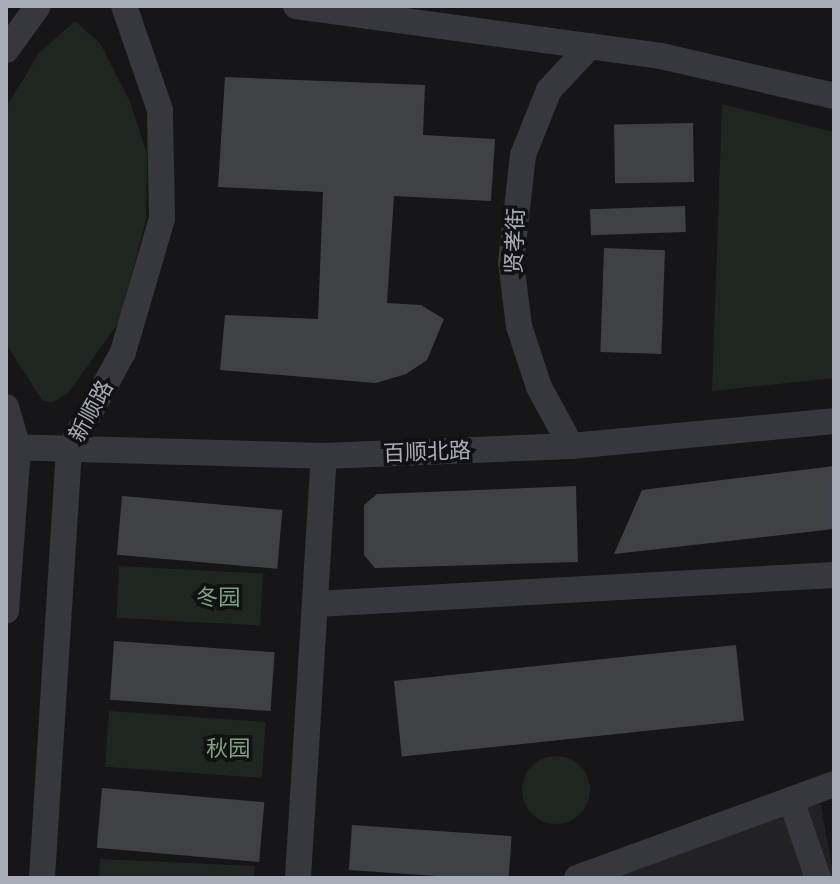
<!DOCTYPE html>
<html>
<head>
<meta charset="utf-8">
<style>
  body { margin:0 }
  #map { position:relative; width:840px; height:884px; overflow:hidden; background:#161618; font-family:"Fira Sans","Noto Sans SC",sans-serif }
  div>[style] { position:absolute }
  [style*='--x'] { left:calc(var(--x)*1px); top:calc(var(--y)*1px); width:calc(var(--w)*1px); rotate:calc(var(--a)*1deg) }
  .built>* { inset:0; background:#222225 }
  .green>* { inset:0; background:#1e261f; transform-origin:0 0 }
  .round { border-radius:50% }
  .building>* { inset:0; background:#404145; transform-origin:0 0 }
  .minor>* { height:26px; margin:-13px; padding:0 13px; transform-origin:13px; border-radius:13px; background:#37383d }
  span { translate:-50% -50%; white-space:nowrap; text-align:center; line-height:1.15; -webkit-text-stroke:7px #111113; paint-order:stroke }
  .street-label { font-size:22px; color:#a8adb8 }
  .park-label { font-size:22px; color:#7fa381 }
  .frame { position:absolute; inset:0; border:8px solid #a8adb8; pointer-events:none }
</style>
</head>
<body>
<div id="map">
  <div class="built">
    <i style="clip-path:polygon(818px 790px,834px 878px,578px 878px)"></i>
  </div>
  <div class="green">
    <i style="clip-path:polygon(75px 21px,100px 43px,130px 102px,147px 154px,146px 220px,119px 322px,69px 392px,52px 403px,42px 400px,6px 344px,6px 108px,39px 53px)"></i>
    <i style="clip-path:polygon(722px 104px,834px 132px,834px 378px,712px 391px)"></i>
    <i style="left:119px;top:566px;width:144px;height:52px;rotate:3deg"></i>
    <i style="left:109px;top:711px;width:157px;height:56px;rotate:4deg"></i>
    <i class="round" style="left:522px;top:756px;width:68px;height:68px"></i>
    <i style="clip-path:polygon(100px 859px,255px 866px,254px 878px,99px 878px)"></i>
  </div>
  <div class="building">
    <i style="clip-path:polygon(225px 77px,425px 85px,423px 135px,495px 139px,491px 201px,394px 196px,387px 303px,421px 305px,444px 319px,427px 360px,406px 374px,376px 383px,220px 370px,225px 315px,318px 319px,323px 192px,218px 187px)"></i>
    <i style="left:693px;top:123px;width:59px;height:79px;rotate:89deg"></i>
    <i style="left:685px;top:206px;width:26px;height:95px;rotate:88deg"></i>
    <i style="left:604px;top:248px;width:61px;height:104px;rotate:2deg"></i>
    <i style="clip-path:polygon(834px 466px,834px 529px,614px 554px,642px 490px)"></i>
    <i style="clip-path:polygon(576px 486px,578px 562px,375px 568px,364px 555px,364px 505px,377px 494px)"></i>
    <i style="left:122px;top:496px;width:161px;height:59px;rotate:5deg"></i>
    <i style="left:114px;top:641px;width:161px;height:59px;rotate:4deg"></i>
    <i style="left:736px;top:645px;width:76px;height:344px;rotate:84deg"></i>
    <i style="left:102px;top:788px;width:163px;height:60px;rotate:5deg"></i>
    <i style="left:352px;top:825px;width:160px;height:45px;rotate:4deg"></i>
  </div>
  <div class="minor">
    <i style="--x:296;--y:6;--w:368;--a:7.8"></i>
    <i style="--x:661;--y:56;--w:178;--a:13"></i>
    <i style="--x:6;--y:50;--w:54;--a:-54"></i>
    <i style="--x:6;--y:407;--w:43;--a:73.7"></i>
    <i style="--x:18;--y:448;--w:163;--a:94.2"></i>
    <i style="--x:571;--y:446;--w:67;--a:-118.5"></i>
    <i style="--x:539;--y:387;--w:64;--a:-108.2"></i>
    <i style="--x:519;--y:326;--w:64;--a:-97.1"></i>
    <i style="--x:511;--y:262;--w:108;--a:-83.6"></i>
    <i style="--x:523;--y:155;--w:70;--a:-68.2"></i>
    <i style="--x:549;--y:90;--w:60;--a:-47"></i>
    <i style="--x:6;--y:447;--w:318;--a:1.6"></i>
    <i style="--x:324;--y:456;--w:247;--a:-2.3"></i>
    <i style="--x:571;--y:446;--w:264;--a:-5.4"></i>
    <i style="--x:317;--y:604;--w:518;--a:-3.21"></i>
    <i style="--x:791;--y:800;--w:83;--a:70.9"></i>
    <i style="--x:42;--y:878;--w:429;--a:-86.4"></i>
    <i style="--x:69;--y:450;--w:112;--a:-61.1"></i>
    <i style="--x:123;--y:352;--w:139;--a:-73.7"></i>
    <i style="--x:162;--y:219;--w:109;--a:-91.1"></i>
    <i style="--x:160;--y:110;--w:110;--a:-109.1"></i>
    <i style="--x:298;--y:878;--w:423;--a:-86.5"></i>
    <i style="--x:577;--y:878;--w:274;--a:-20.1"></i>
  </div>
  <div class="street-label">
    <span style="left:515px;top:241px;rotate:-88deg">贤孝街</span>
    <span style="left:91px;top:411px;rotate:-61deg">新顺路</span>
    <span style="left:427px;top:452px;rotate:-2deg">百顺北路</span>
  </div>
  <div class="park-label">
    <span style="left:218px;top:598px">冬园</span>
    <span style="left:228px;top:749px">秋园</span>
  </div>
  <div class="frame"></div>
</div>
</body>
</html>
